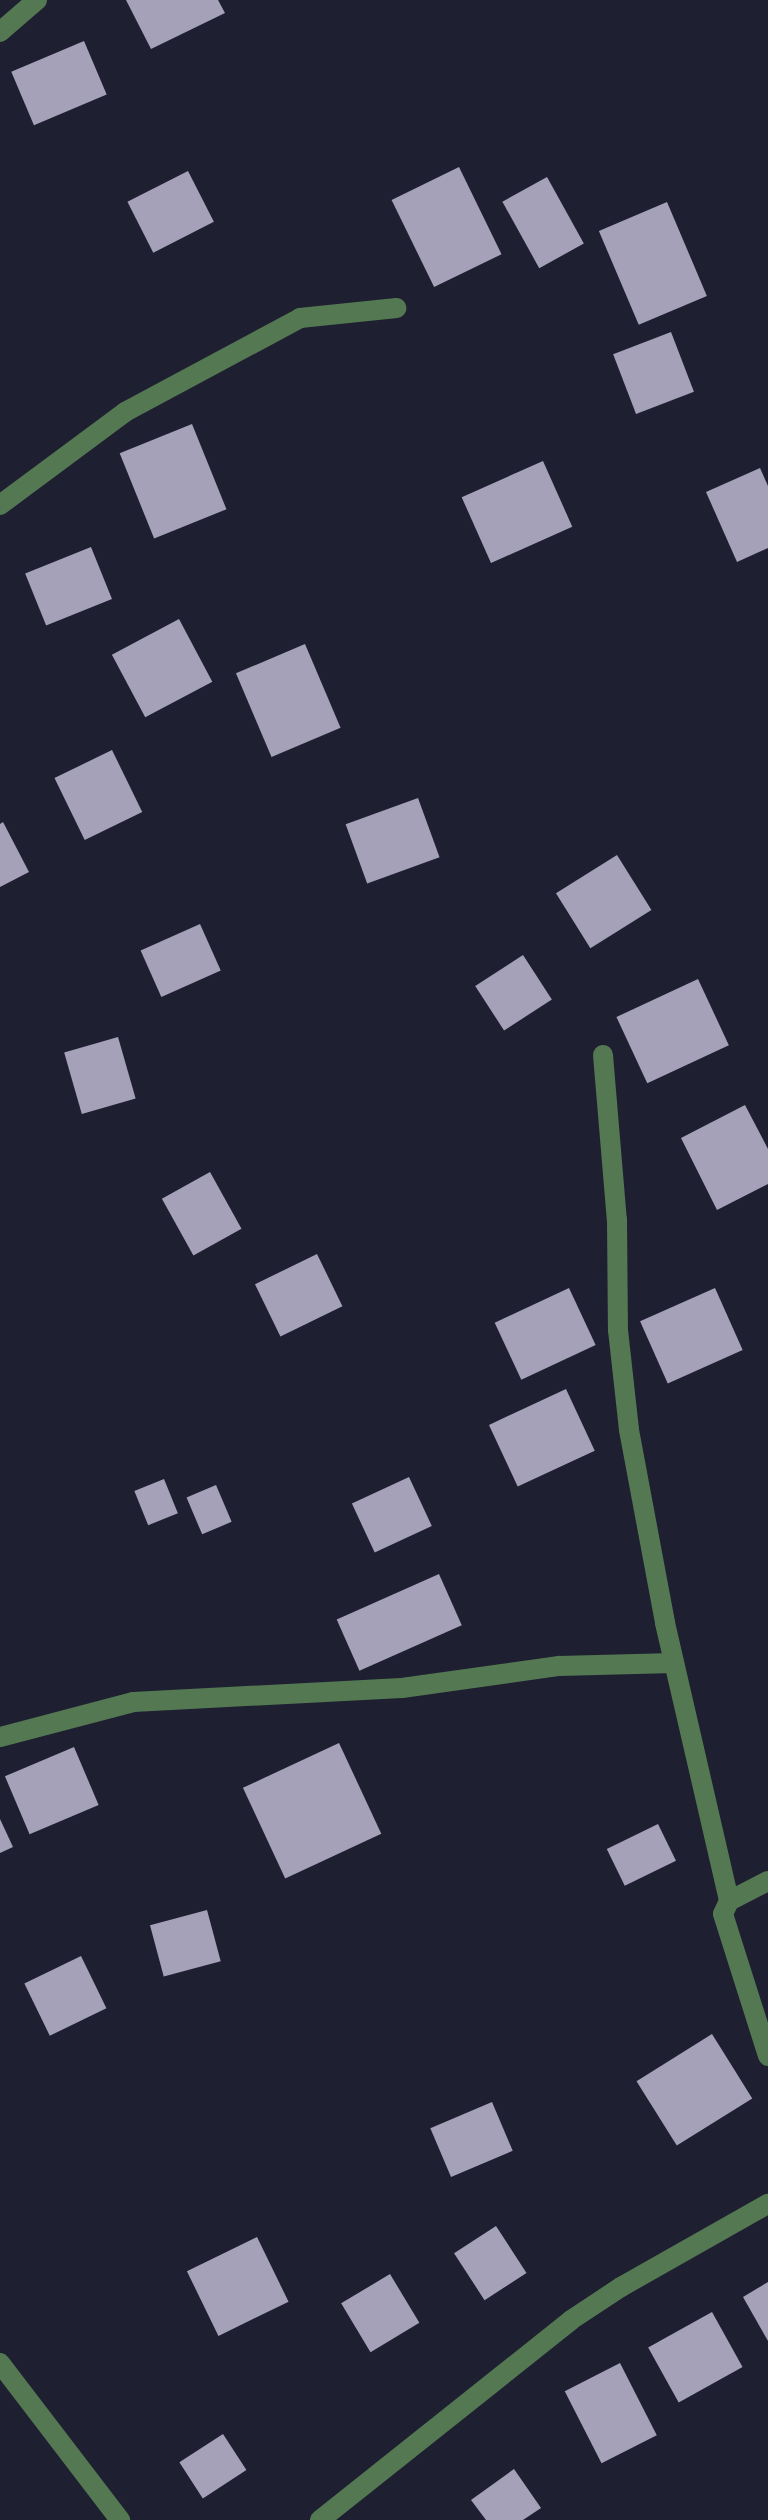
<!DOCTYPE html>
<html>
<head>
<meta charset="utf-8">
<style>
  body { margin:0 }
  #map { position:relative; width:768px; height:2520px; overflow:hidden; background:#1f1f32; font-family:Lora,serif }
  div>[style] { position:absolute }
  [style*='--x'] { left:calc(var(--x)*1px); top:calc(var(--y)*1px); width:calc(var(--w)*1px); rotate:calc(var(--a)*1deg) }
  .building>* { inset:0; background:#a5a1b9; transform-origin:0 0 }
  .minor>* { height:20px; margin:-10px; padding:0 10px; transform-origin:10px; border-radius:10px; background:#547952 }
  span { translate:-50% -50%; white-space:nowrap; text-align:center; line-height:1.15; -webkit-text-stroke:8px #1f1f32; paint-order:stroke }
</style>
</head>
<body>
<div id="map">
  <div class="building">
    <i style="clip-path:polygon(126px 0,218px 0,225px 13px,151px 49px)"></i>
    <i style="left:84px;top:41px;width:58px;height:79px;rotate:67deg"></i>
    <i style="left:459px;top:167px;width:97px;height:75px;rotate:64deg"></i>
    <i style="left:188px;top:171px;width:57px;height:68px;rotate:63deg"></i>
    <i style="left:547px;top:177px;width:76px;height:51px;rotate:61deg"></i>
    <i style="left:667px;top:202px;width:102px;height:74px;rotate:67deg"></i>
    <i style="left:671px;top:332px;width:64px;height:62px;rotate:69deg"></i>
    <i style="left:192px;top:424px;width:92px;height:78px;rotate:68deg"></i>
    <i style="left:543px;top:461px;width:72px;height:89px;rotate:66deg"></i>
    <i style="clip-path:polygon(760px 468px,768px 486px,768px 548px,737px 562px,706px 492px)"></i>
    <i style="left:91px;top:547px;width:56px;height:71px;rotate:68deg"></i>
    <i style="left:179px;top:619px;width:71px;height:76px;rotate:62deg"></i>
    <i style="left:305px;top:644px;width:91px;height:75px;rotate:67deg"></i>
    <i style="left:112px;top:750px;width:69px;height:64px;rotate:64deg"></i>
    <i style="left:418px;top:798px;width:63px;height:77px;rotate:70deg"></i>
    <i style="clip-path:polygon(3px 822px,29px 872px,0 887px,0 824px)"></i>
    <i style="left:617px;top:855px;width:65px;height:72px;rotate:58deg"></i>
    <i style="left:200px;top:924px;width:51px;height:65px;rotate:66deg"></i>
    <i style="left:523px;top:955px;width:53px;height:57px;rotate:57deg"></i>
    <i style="left:698px;top:979px;width:73px;height:90px;rotate:65deg"></i>
    <i style="left:118px;top:1037px;width:64px;height:56px;rotate:74deg"></i>
    <i style="clip-path:polygon(745px 1105px,768px 1149px,768px 1184px,717px 1210px,681px 1138px)"></i>
    <i style="left:210px;top:1172px;width:65px;height:55px;rotate:61deg"></i>
    <i style="left:317px;top:1254px;width:58px;height:69px;rotate:64deg"></i>
    <i style="left:569px;top:1288px;width:63px;height:82px;rotate:65deg"></i>
    <i style="left:715px;top:1288px;width:68px;height:82px;rotate:66deg"></i>
    <i style="left:566px;top:1389px;width:68px;height:85px;rotate:65deg"></i>
    <i style="left:409px;top:1477px;width:54px;height:63px;rotate:65deg"></i>
    <i style="left:164px;top:1479px;width:37px;height:32px;rotate:68deg"></i>
    <i style="left:216px;top:1485px;width:40px;height:32px;rotate:67deg"></i>
    <i style="left:439px;top:1574px;width:56px;height:112px;rotate:66deg"></i>
    <i style="left:339px;top:1743px;width:100px;height:106px;rotate:65deg"></i>
    <i style="left:74px;top:1747px;width:63px;height:75px;rotate:67deg"></i>
    <i style="clip-path:polygon(0 1819px,13px 1847px,0 1853px)"></i>
    <i style="left:658px;top:1824px;width:41px;height:57px;rotate:64deg"></i>
    <i style="left:207px;top:1910px;width:53px;height:59px;rotate:75deg"></i>
    <i style="left:81px;top:1956px;width:58px;height:63px;rotate:64deg"></i>
    <i style="left:712px;top:2034px;width:76px;height:89px;rotate:58deg"></i>
    <i style="left:492px;top:2102px;width:53px;height:67px;rotate:67deg"></i>
    <i style="left:496px;top:2226px;width:56px;height:50px;rotate:57deg"></i>
    <i style="left:257px;top:2237px;width:72px;height:78px;rotate:64deg"></i>
    <i style="left:390px;top:2274px;width:57px;height:57px;rotate:59deg"></i>
    <i style="clip-path:polygon(768px 2282px,768px 2341px,743px 2297px)"></i>
    <i style="left:712px;top:2312px;width:63px;height:73px;rotate:61deg"></i>
    <i style="left:620px;top:2363px;width:81px;height:62px;rotate:63deg"></i>
    <i style="left:223px;top:2434px;width:43px;height:52px;rotate:57deg"></i>
    <i style="clip-path:polygon(514px 2469px,541px 2508px,523px 2520px,486px 2520px,471px 2500px)"></i>
  </div>
  <div class="minor">
    <i style="--x:0;--y:32;--w:49;--a:-40.9"></i>
    <i style="--x:0;--y:505;--w:156;--a:-36.6"></i>
    <i style="--x:125;--y:412;--w:199;--a:-28.2"></i>
    <i style="--x:300;--y:318;--w:97;--a:-5.9"></i>
    <i style="--x:603;--y:1055;--w:166;--a:85.2"></i>
    <i style="--x:617;--y:1220;--w:110;--a:89.5"></i>
    <i style="--x:618;--y:1330;--w:101;--a:83.7"></i>
    <i style="--x:629;--y:1430;--w:196;--a:79.4"></i>
    <i style="--x:665;--y:1623;--w:285;--a:77"></i>
    <i style="--x:0;--y:1737;--w:138;--a:-14.7"></i>
    <i style="--x:133;--y:1702;--w:269;--a:-3"></i>
    <i style="--x:402;--y:1688;--w:159;--a:-8"></i>
    <i style="--x:559;--y:1666;--w:115;--a:-1.5"></i>
    <i style="--x:768;--y:1881;--w:44;--a:152.9"></i>
    <i style="--x:729;--y:1901;--w:14;--a:115"></i>
    <i style="--x:723;--y:1914;--w:149;--a:72.4"></i>
    <i style="--x:0;--y:2363;--w:198;--a:52.6"></i>
    <i style="--x:320;--y:2520;--w:321;--a:-38.5"></i>
    <i style="--x:571;--y:2320;--w:60;--a:-33.4"></i>
    <i style="--x:621;--y:2287;--w:169;--a:-29.5"></i>
  </div>
</div>
</body>
</html>
